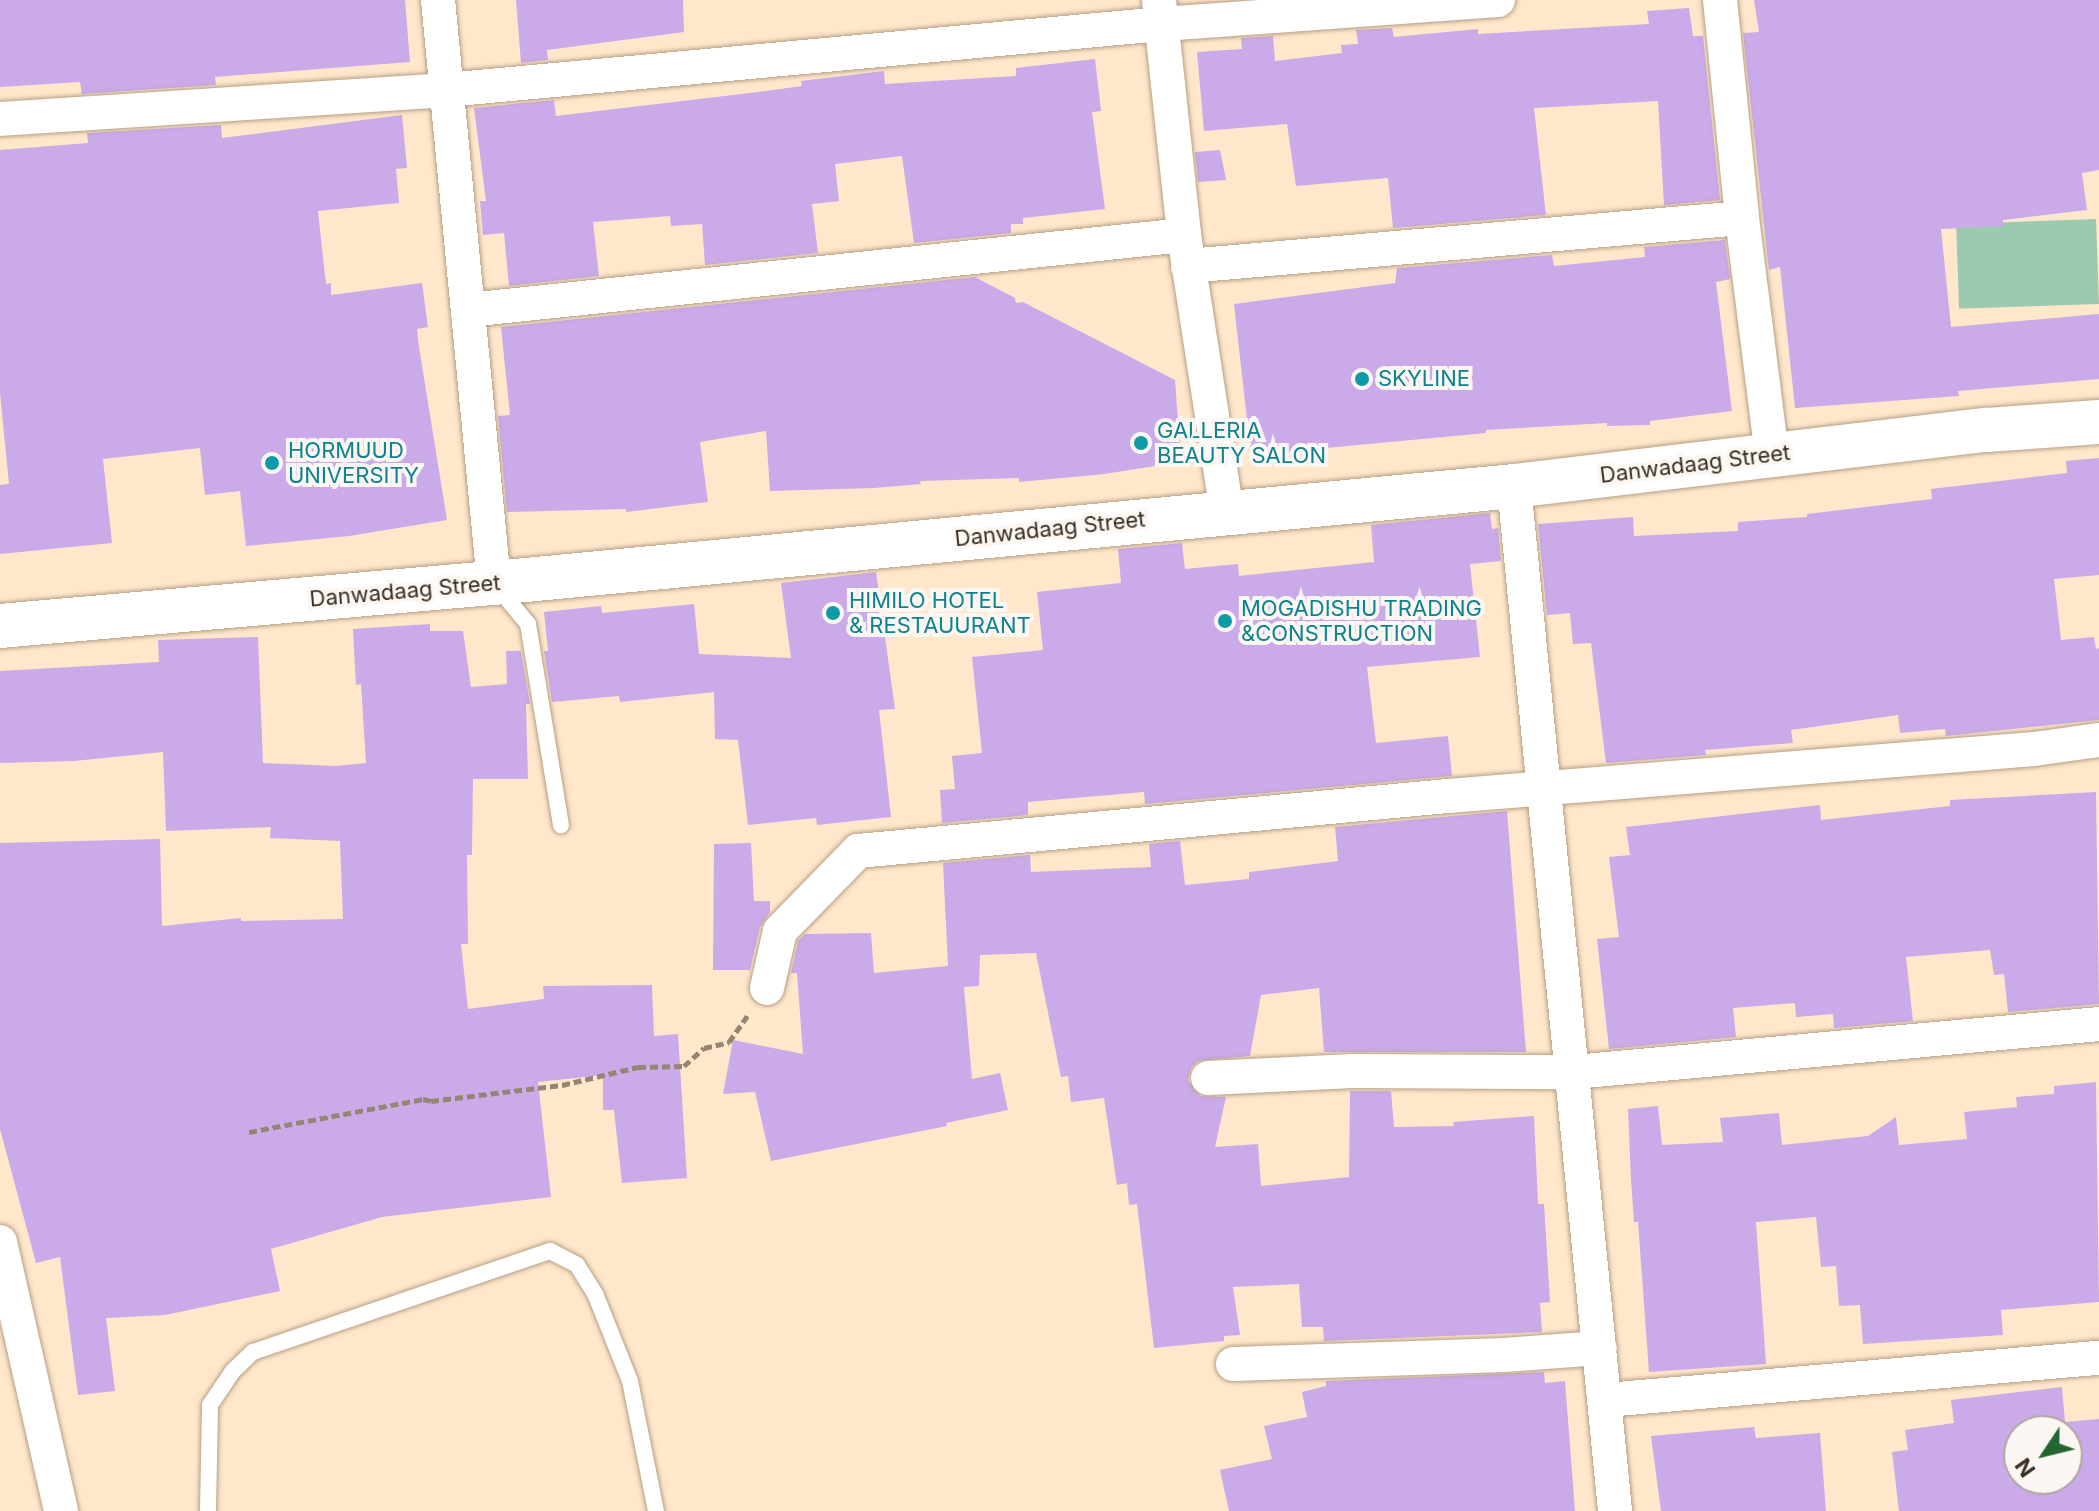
<!DOCTYPE html>
<html>
<head>
<meta charset="utf-8">
<style>
  body { margin:0 }
  #map { position:relative; width:2099px; height:1511px; overflow:hidden; background:#ffe7cb; font-family:Inter,sans-serif }
  div>[style] { position:absolute }
  [style*='--x'] { left:calc(var(--x)*1px); top:calc(var(--y)*1px); width:calc(var(--w)*1px); rotate:calc(var(--a)*1deg) }
  .green>* { inset:0; background:#9ccab0; transform-origin:0 0 }
  .building>* { inset:0; background:#caaae9 }
  .path>* { height:5px; margin-top:-2.5px; transform-origin:0; background:repeating-linear-gradient(90deg,#968573 0 8px,transparent 0 12px) }
  .roads { filter:drop-shadow(0 0 2px #b69f85) drop-shadow(0 0 2px #b69f85) }
  .lane>* { height:16px; margin:-8px; padding:0 8px; transform-origin:8px; border-radius:8px; background:#fff }
  .street>* { height:34px; margin:-17px; padding:0 17px; transform-origin:17px; border-radius:17px; background:#fff }
  .secondary>* { height:44px; margin:-22px; padding:0 22px; transform-origin:22px; border-radius:22px; background:#fff }
  .dots>* { width:22px; height:22px; translate:-50% -50%; box-sizing:border-box; border:4px solid #fcf7f2; border-radius:50% }
  span { translate:-50% -50%; white-space:nowrap; text-align:center; line-height:1.15; -webkit-text-stroke:8px #fcf7f2; paint-order:stroke }
  .culture-label { font-size:22px; color:#0d838f }
  .left { translate:0 -50%; text-align:left }
  .street-label { font-size:22px; color:#382f25 }
  .north { position:absolute; left:2003px; top:1415px; width:80px; height:80px; box-sizing:border-box; background:#fcf7f2; border:2px solid #aea7a0; border-radius:50%; rotate:235deg; font-size:22px; font-weight:700; line-height:32px; text-align:center; color:#382f25 }
  .north::after { content:''; display:block; margin:auto; width:28px; height:36px; background:#236631; clip-path:polygon(50% 0,100% 100%,50% 72%,0 100%) }
</style>
</head>
<body>
<div id="map">
  <div class="green">
    <i style="left:2096px;top:219px;width:85px;height:140px;rotate:88deg"></i>
  </div>
  <div class="building">
    <i style="clip-path:polygon(0 0,405px 0,410px 62px,215px 77px,216px 85px,82px 94px,80px 82px,0 87px)"></i>
    <i style="clip-path:polygon(516px 0,683px 0,684px 32px,547px 50px,548px 60px,521px 63px)"></i>
    <i style="clip-path:polygon(1754px 0,2099px 0,2099px 170px,2082px 173px,2087px 210px,2003px 220px,2003px 226px,1941px 229px,1951px 327px,2099px 314px,2099px 379px,1958px 391px,1959px 396px,1795px 408px,1780px 267px,1769px 270px,1743px 33px,1759px 32px)"></i>
    <i style="clip-path:polygon(1689px 8px,1693px 36px,1703px 36px,1720px 200px,1664px 205px,1658px 101px,1534px 108px,1546px 215px,1393px 228px,1388px 178px,1296px 186px,1287px 124px,1204px 131px,1197px 52px,1242px 49px,1241px 38px,1273px 36px,1275px 61px,1342px 53px,1341px 45px,1358px 44px,1356px 30px,1392px 28px,1394px 37px,1478px 29px,1478px 34px,1649px 24px,1647px 11px)"></i>
    <i style="clip-path:polygon(1095px 59px,1101px 111px,1092px 112px,1105px 209px,1023px 218px,1023px 224px,1011px 224px,1011px 233px,914px 243px,902px 156px,835px 164px,839px 201px,812px 204px,818px 253px,705px 265px,702px 224px,671px 226px,670px 216px,593px 222px,599px 276px,509px 286px,504px 233px,483px 235px,480px 201px,486px 201px,474px 108px,554px 100px,556px 116px,758px 92px,802px 86px,801px 81px,884px 71px,885px 84px,1016px 76px,1016px 68px)"></i>
    <i style="clip-path:polygon(402px 115px,407px 168px,396px 169px,399px 203px,318px 211px,326px 284px,331px 283px,331px 295px,422px 283px,428px 327px,417px 329px,419px 347px,447px 520px,349px 536px,246px 546px,240px 491px,205px 495px,200px 448px,103px 459px,112px 543px,0 554px,0 485px,9px 484px,0 393px,0 150px,88px 143px,87px 133px,221px 125px,222px 138px)"></i>
    <i style="clip-path:polygon(1220px 150px,1226px 180px,1198px 182px,1195px 152px)"></i>
    <i style="clip-path:polygon(1725px 240px,1730px 279px,1716px 282px,1732px 411px,1650px 421px,1650px 425px,1607px 426px,1607px 423px,1486px 430px,1486px 433px,1251px 455px,1234px 304px,1395px 283px,1397px 268px,1552px 255px,1554px 266px,1645px 257px,1644px 247px)"></i>
    <i style="clip-path:polygon(975px 277px,1015px 298px,1016px 303px,1023px 302px,1175px 380px,1181px 462px,1104px 474px,1019px 482px,1019px 478px,920px 481px,921px 484px,874px 488px,770px 491px,766px 431px,700px 442px,708px 502px,626px 512px,626px 509px,507px 512px,498px 416px,510px 415px,501px 327px)"></i>
    <i style="clip-path:polygon(2099px 458px,2099px 575px,2054px 579px,2061px 640px,2094px 637px,2096px 649px,2099px 648px,2099px 720px,1946px 736px,1945px 729px,1900px 733px,1898px 715px,1791px 730px,1793px 743px,1705px 750px,1706px 755px,1606px 763px,1591px 643px,1573px 644px,1570px 613px,1547px 615px,1538px 524px,1633px 517px,1634px 536px,1738px 531px,1738px 522px,1807px 517px,1807px 514px,1932px 499px,1931px 489px,2067px 473px,2066px 461px)"></i>
    <i style="clip-path:polygon(1490px 513px,1492px 529px,1498px 528px,1501px 561px,1470px 564px,1480px 657px,1367px 667px,1376px 743px,1448px 736px,1452px 776px,1145px 804px,1144px 792px,1028px 802px,1028px 815px,942px 823px,940px 790px,955px 789px,952px 756px,982px 753px,972px 657px,1043px 650px,1037px 592px,1121px 583px,1118px 549px,1182px 543px,1185px 569px,1238px 564px,1239px 576px,1374px 562px,1371px 525px)"></i>
    <i style="clip-path:polygon(876px 572px,895px 709px,879px 710px,891px 817px,817px 825px,816px 818px,748px 825px,738px 740px,715px 739px,714px 692px,620px 702px,619px 696px,552px 702px,544px 651px,548px 651px,544px 612px,601px 606px,602px 613px,694px 604px,699px 654px,791px 658px,781px 583px)"></i>
    <i style="clip-path:polygon(430px 624px,430px 631px,463px 631px,471px 687px,507px 684px,506px 651px,521px 651px,530px 704px,526px 704px,528px 779px,473px 779px,472px 855px,467px 855px,468px 944px,461px 944px,468px 1009px,544px 999px,543px 986px,652px 985px,654px 1036px,678px 1034px,687px 1178px,622px 1183px,614px 1110px,603px 1110px,603px 1075px,538px 1082px,551px 1197px,382px 1217px,271px 1249px,280px 1291px,165px 1315px,106px 1318px,115px 1391px,78px 1395px,60px 1257px,36px 1263px,0 1129px,0 843px,160px 839px,162px 926px,241px 918px,241px 921px,343px 919px,340px 841px,270px 838px,271px 827px,166px 831px,163px 752px,74px 761px,0 763px,0 671px,159px 662px,158px 640px,258px 637px,263px 763px,337px 766px,366px 763px,361px 684px,356px 685px,353px 629px)"></i>
    <i style="clip-path:polygon(2096px 792px,2099px 1004px,2008px 1012px,2004px 974px,1994px 975px,1990px 950px,1906px 957px,1913px 1021px,1834px 1028px,1833px 1014px,1796px 1017px,1795px 1003px,1733px 1008px,1736px 1037px,1609px 1049px,1597px 939px,1619px 937px,1609px 857px,1630px 855px,1626px 827px,1820px 805px,1821px 820px,1950px 806px,1950px 800px)"></i>
    <i style="clip-path:polygon(1507px 811px,1526px 1052px,1324px 1052px,1319px 988px,1261px 995px,1250px 1056px,1198px 1061px,1191px 1068px,1188px 1080px,1200px 1096px,1226px 1097px,1215px 1147px,1258px 1144px,1261px 1186px,1349px 1177px,1350px 1091px,1391px 1091px,1394px 1127px,1454px 1126px,1453px 1122px,1534px 1116px,1538px 1204px,1544px 1204px,1550px 1302px,1540px 1303px,1542px 1332px,1324px 1341px,1323px 1327px,1302px 1327px,1299px 1284px,1233px 1287px,1240px 1335px,1224px 1336px,1224px 1341px,1154px 1348px,1137px 1204px,1129px 1205px,1127px 1183px,1117px 1185px,1104px 1098px,1071px 1102px,1068px 1076px,1061px 1077px,1036px 953px,980px 955px,979px 986px,964px 987px,972px 1079px,1000px 1073px,1008px 1110px,946px 1123px,947px 1126px,771px 1161px,755px 1092px,723px 1094px,733px 1040px,803px 1054px,797px 973px,791px 973px,798px 941px,805px 934px,871px 933px,874px 973px,948px 966px,943px 863px,1030px 855px,1031px 872px,1151px 867px,1149px 844px,1180px 841px,1185px 885px,1249px 879px,1249px 872px,1338px 861px,1335px 827px)"></i>
    <i style="clip-path:polygon(751px 843px,754px 901px,770px 901px,770px 912px,760px 927px,750px 970px,713px 970px,714px 844px)"></i>
    <i style="clip-path:polygon(2096px 1082px,2099px 1302px,2001px 1310px,2003px 1335px,1863px 1344px,1860px 1305px,1839px 1306px,1836px 1266px,1821px 1267px,1816px 1217px,1756px 1222px,1766px 1364px,1649px 1372px,1638px 1222px,1634px 1222px,1631px 1179px,1628px 1109px,1658px 1106px,1662px 1145px,1723px 1142px,1720px 1118px,1779px 1113px,1782px 1145px,1868px 1136px,1896px 1117px,1899px 1145px,1967px 1139px,1964px 1112px,2017px 1107px,2016px 1097px,2054px 1094px,2054px 1086px)"></i>
    <i style="clip-path:polygon(1544px 1372px,1545px 1383px,1565px 1381px,1575px 1511px,1229px 1511px,1220px 1470px,1272px 1459px,1264px 1426px,1307px 1417px,1302px 1392px,1326px 1386px,1326px 1381px)"></i>
    <i style="clip-path:polygon(evenodd,2062px 1387px,2065px 1422px,2099px 1419px,2099px 1511px,1899px 1511px,1892px 1452px,1908px 1450px,1905px 1430px,1954px 1423px,1951px 1400px,2062px 1387px,2019px 1431px,2067px 1431px,2067px 1479px,2019px 1479px,2019px 1431px)"></i>
    <i style="clip-path:polygon(1754px 1427px,1756px 1438px,1820px 1433px,1826px 1511px,1661px 1511px,1651px 1436px)"></i>
  </div>
  <div class="path">
    <i style="--x:249;--y:1132;--w:177;--a:-10.7"></i>
    <i style="--x:423;--y:1099;--w:8;--a:14"></i>
    <i style="--x:431;--y:1101;--w:132;--a:-7"></i>
    <i style="--x:562;--y:1085;--w:78;--a:-13.3"></i>
    <i style="--x:638;--y:1067;--w:46;--a:-1.2"></i>
    <i style="--x:684;--y:1066;--w:27;--a:-42"></i>
    <i style="--x:704;--y:1048;--w:26;--a:-13"></i>
    <i style="--x:729;--y:1042;--w:33;--a:-55"></i>
  </div>
  <div class="roads">
    <div class="lane">
      <i style="--x:498;--y:588;--w:47;--a:50.2"></i>
      <i style="--x:528;--y:624;--w:204;--a:80.7"></i>
      <i style="--x:208;--y:1511;--w:106;--a:-88.9"></i>
      <i style="--x:210;--y:1405;--w:40;--a:-56"></i>
      <i style="--x:232;--y:1372;--w:29;--a:-44"></i>
      <i style="--x:253;--y:1352;--w:314;--a:-18.8"></i>
      <i style="--x:550;--y:1251;--w:30;--a:27"></i>
      <i style="--x:577;--y:1265;--w:36;--a:58"></i>
      <i style="--x:596;--y:1296;--w:92;--a:68.2"></i>
      <i style="--x:630;--y:1381;--w:133;--a:78.7"></i>
    </div>
    <div class="street">
      <i style="--x:438;--y:0;--w:586;--a:84.51"></i>
      <i style="--x:1159;--y:0;--w:236;--a:83.9"></i>
      <i style="--x:1184;--y:235;--w:280;--a:81.2"></i>
      <i style="--x:1720;--y:0;--w:219;--a:84.2"></i>
      <i style="--x:1742;--y:218;--w:238;--a:82.8"></i>
      <i style="--x:0;--y:119;--w:447;--a:-3.7"></i>
      <i style="--x:446;--y:90;--w:719;--a:-5.27"></i>
      <i style="--x:1162;--y:24;--w:337;--a:-4.1"></i>
      <i style="--x:1188;--y:266;--w:556;--a:-4.95"></i>
      <i style="--x:468;--y:310;--w:720;--a:-5.98"></i>
      <i style="--x:1514;--y:486;--w:1030;--a:84.37"></i>
      <i style="--x:767;--y:988;--w:58;--a:-77.2"></i>
      <i style="--x:780;--y:931;--w:112;--a:-45.7"></i>
      <i style="--x:858;--y:851;--w:593;--a:-5.33"></i>
      <i style="--x:1448;--y:796;--w:588;--a:-4.59"></i>
      <i style="--x:2034;--y:749;--w:66;--a:-7.9"></i>
      <i style="--x:1208;--y:1078;--w:145;--a:-2.8"></i>
      <i style="--x:1353;--y:1071;--w:221;--a:0.3"></i>
      <i style="--x:1574;--y:1072;--w:527;--a:-5.22"></i>
      <i style="--x:0;--y:1242;--w:276;--a:77.2"></i>
      <i style="--x:1233;--y:1364;--w:271;--a:-1.9"></i>
      <i style="--x:1504;--y:1355;--w:96;--a:-4.2"></i>
      <i style="--x:1606;--y:1400;--w:495;--a:-4.9"></i>
    </div>
    <div class="secondary">
      <i style="--x:0;--y:626;--w:496;--a:-5"></i>
      <i style="--x:494;--y:583;--w:1025;--a:-5.43"></i>
      <i style="--x:1514;--y:486;--w:476;--a:-6.8"></i>
      <i style="--x:1987;--y:430;--w:112;--a:-4.1"></i>
    </div>
  </div>
  <div class="dots">
    <i style="left:1362px;top:379px;background:#0f9aa8"></i>
    <i style="left:1141px;top:443px;background:#0f9aa8"></i>
    <i style="left:272px;top:463px;background:#0f9aa8"></i>
    <i style="left:833px;top:613px;background:#0f9aa8"></i>
    <i style="left:1225px;top:621px;background:#0f9aa8"></i>
  </div>
  <div class="culture-label">
    <span class="left" style="left:1378px;top:379px">SKYLINE</span>
    <span class="left" style="left:1157px;top:443px">GALLERIA<br>BEAUTY SALON</span>
    <span class="left" style="left:288px;top:463px">HORMUUD<br>UNIVERSITY</span>
    <span class="left" style="left:849px;top:613px">HIMILO HOTEL<br>&amp; RESTAUURANT</span>
    <span class="left" style="left:1241px;top:621px">MOGADISHU TRADING<br>&amp;CONSTRUCTION</span>
  </div>
  <div class="street-label">
    <span style="left:1695px;top:464px;rotate:-7deg">Danwadaag Street</span>
    <span style="left:1050px;top:529px;rotate:-6deg">Danwadaag Street</span>
    <span style="left:405px;top:591px;rotate:-5deg">Danwadaag Street</span>
  </div>
  <div class="north">N</div>
</div>
</body>
</html>
